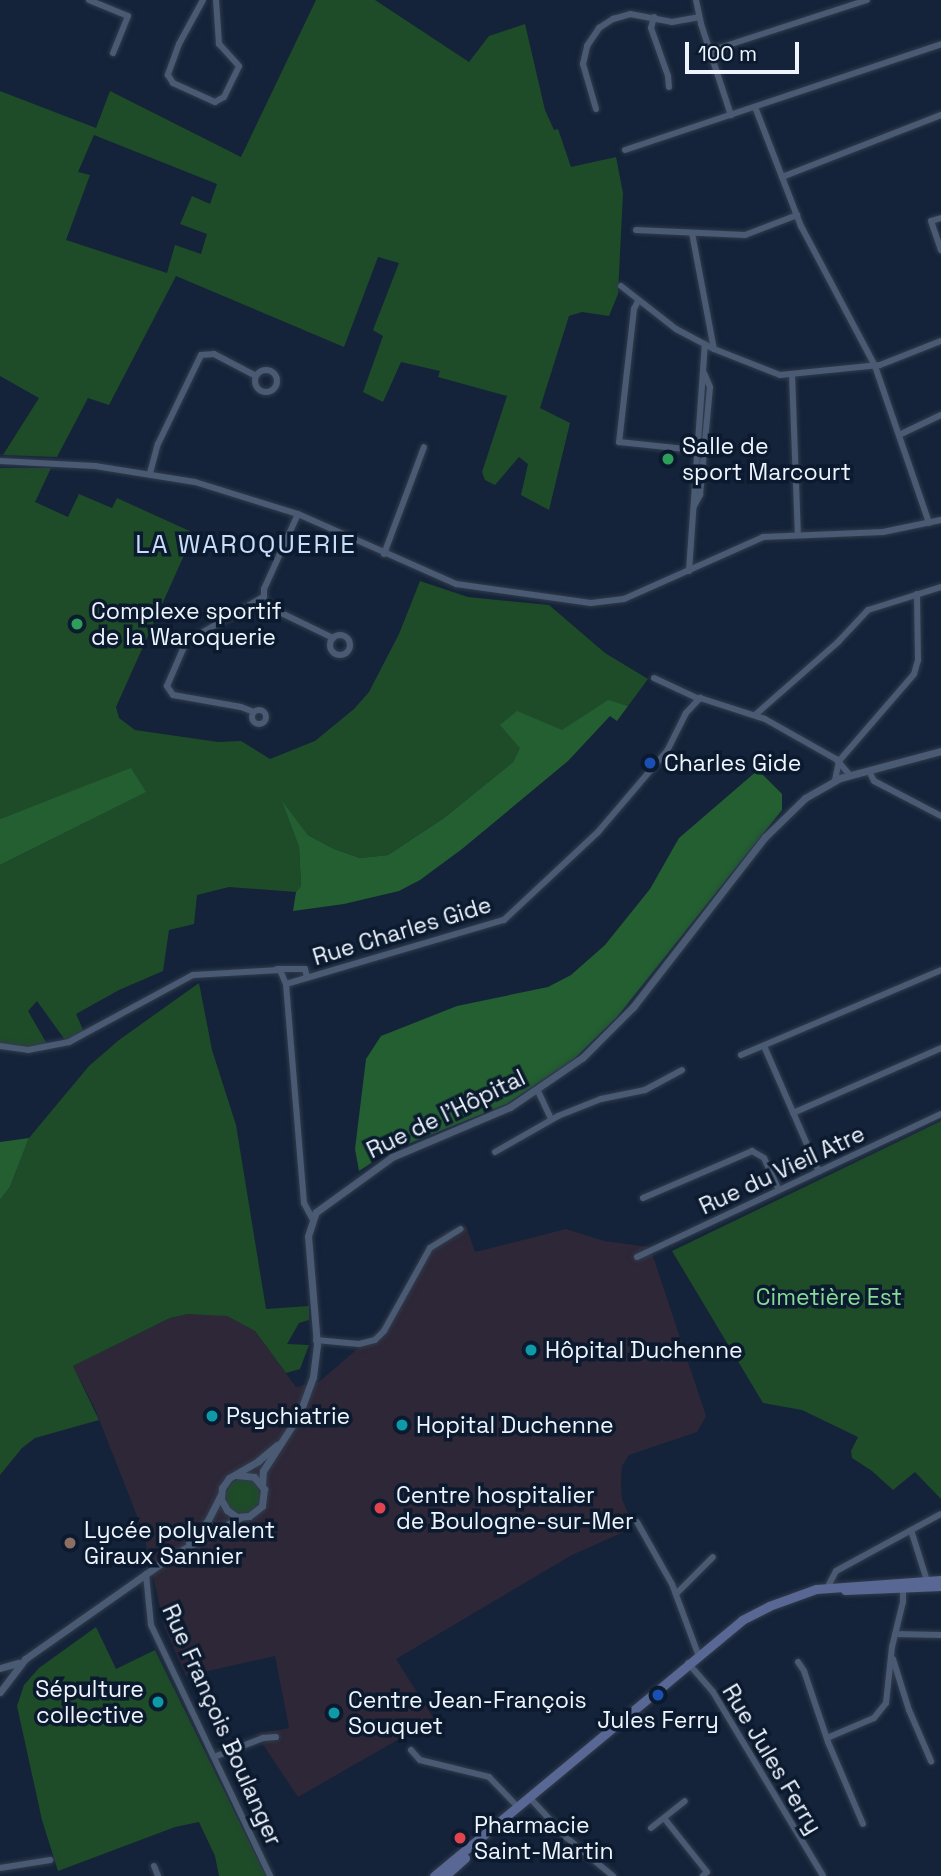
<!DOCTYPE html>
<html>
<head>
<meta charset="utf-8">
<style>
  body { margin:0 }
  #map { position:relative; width:941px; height:1876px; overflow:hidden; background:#142339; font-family:"Space Grotesk",sans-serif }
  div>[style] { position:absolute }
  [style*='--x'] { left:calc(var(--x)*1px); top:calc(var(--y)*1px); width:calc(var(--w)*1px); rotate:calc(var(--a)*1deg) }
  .medical>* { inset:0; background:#2d2737 }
  .green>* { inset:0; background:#1e4c28 }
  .round { border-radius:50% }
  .forest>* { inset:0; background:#235f31 }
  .roads { filter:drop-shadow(0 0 2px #313b4c) drop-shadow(0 0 2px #313b4c) }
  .minor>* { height:6px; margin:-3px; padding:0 3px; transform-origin:3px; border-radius:3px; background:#495a72 }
  .minor>.ring { margin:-3px; padding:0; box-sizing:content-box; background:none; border:6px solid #495a72; border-radius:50% }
  .tertiary>* { height:7px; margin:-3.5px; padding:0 3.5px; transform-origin:3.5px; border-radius:3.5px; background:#495a72 }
  .secondary>* { height:9px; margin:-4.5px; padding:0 4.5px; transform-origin:4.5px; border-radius:4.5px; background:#596794 }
  .dots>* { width:19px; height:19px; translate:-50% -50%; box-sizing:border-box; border:4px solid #0b1a2e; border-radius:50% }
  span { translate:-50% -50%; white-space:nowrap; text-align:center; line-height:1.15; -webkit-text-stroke:7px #0b1a2e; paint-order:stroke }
  .poi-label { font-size:23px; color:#eff5fe }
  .left { translate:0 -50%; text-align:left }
  .right { translate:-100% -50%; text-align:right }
  .street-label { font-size:23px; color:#eff5fe }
  .park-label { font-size:23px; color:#87db95 }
  .quarter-label { font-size:26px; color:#c8ddfa; letter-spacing:2px }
  .scale { position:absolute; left:685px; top:42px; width:114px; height:32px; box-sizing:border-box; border:4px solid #eff5fe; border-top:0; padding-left:9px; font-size:21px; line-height:24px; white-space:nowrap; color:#eff5fe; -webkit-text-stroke:5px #0b1a2e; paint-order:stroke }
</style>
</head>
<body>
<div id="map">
  <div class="medical">
    <i style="clip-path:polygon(466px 1226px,475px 1252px,566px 1229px,604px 1241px,650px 1247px,706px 1416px,697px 1432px,629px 1455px,622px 1466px,621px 1481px,622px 1499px,630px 1518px,626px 1531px,572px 1555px,396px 1659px,434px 1719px,298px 1797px,256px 1734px,289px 1728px,275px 1656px,186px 1676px,164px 1626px,143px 1531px,95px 1409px,73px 1366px,170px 1318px,188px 1314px,213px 1314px,227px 1316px,255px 1331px,296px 1387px,319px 1382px,379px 1330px,433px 1241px,447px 1231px)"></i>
  </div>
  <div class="green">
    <i style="clip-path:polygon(evenodd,316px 0,375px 0,469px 62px,489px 36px,525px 24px,545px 110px,554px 130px,558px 129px,571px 167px,616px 157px,623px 193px,618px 294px,609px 316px,582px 312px,569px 316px,540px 408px,570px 423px,549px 510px,521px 495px,528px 464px,519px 457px,495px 485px,485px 480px,482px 472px,507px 396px,438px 377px,440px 371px,401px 362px,383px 402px,363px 392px,383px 336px,373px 330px,399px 263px,378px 257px,344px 347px,176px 276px,109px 405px,88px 398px,57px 457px,3px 455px,39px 398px,0 376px,0 91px,96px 128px,110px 91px,241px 157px,316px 0,94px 135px,217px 184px,210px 204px,192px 196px,180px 224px,207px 234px,201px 254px,175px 245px,167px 273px,66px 240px,90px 175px,78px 172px,94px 135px)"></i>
    <i style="clip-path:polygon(0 468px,51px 468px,35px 502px,68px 517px,79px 494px,112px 508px,117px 498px,194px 533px,116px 707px,119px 718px,135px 730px,218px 742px,241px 741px,270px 759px,315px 741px,354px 709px,369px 692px,399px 634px,420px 581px,468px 597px,549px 605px,605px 653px,648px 679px,628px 706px,607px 701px,562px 731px,520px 749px,513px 762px,444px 818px,388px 855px,360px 858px,334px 849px,308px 835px,283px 803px,299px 847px,301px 886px,296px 892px,229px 887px,197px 895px,194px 924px,169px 930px,163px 971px,119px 990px,76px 1014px,84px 1032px,65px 1040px,37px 1001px,28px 1011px,47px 1044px,20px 1048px,0 1043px,0 865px,145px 792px,55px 798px,0 819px)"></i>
    <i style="clip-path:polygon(199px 983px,212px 1050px,236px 1125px,266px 1309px,309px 1306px,309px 1320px,299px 1323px,287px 1344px,309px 1345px,300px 1369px,286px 1373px,255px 1331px,227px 1316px,188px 1314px,170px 1318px,73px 1366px,99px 1420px,35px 1438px,22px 1448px,0 1475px,0 1200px,10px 1187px,29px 1138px,89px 1066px,119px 1040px)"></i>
    <i style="clip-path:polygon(941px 1121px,941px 1499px,915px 1472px,893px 1490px,872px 1471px,852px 1458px,851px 1451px,858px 1437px,802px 1410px,763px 1403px,672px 1251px)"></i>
    <i class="round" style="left:226px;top:1479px;width:34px;height:34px"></i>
    <i style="clip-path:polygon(96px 1627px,116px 1669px,155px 1650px,266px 1876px,219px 1876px,215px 1856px,199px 1822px,175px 1827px,58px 1871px,42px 1820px,17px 1706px,24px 1685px,39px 1668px)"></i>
  </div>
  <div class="forest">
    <i style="clip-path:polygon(608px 700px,628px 706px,617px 721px,610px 716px,568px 761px,462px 849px,420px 880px,399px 891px,344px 904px,293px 911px,296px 892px,301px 886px,299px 847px,282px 801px,308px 835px,334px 849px,360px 858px,388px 855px,444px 818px,513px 762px,520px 748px,500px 725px,517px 711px,562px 730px)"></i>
    <i style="clip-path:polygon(131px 768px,146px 792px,0 865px,0 819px)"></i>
    <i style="clip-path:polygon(758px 770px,782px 794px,782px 810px,617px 1017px,574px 1059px,507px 1104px,388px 1152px,359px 1171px,355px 1149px,366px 1059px,381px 1036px,457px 1006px,548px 987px,571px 975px,605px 945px,650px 889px,679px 838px)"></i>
    <i style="clip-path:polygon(29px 1138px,10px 1187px,0 1200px,0 1142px)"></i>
  </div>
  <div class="roads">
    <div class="minor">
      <i style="--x:89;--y:0;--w:42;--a:22.3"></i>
      <i style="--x:128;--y:16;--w:40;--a:112"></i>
      <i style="--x:203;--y:0;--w:50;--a:118.6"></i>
      <i style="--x:179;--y:44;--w:33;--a:110"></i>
      <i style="--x:168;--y:75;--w:9;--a:58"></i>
      <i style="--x:173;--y:83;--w:46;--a:24.3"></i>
      <i style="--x:215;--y:102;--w:10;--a:-29"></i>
      <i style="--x:224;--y:97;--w:34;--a:-64"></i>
      <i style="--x:239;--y:66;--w:30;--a:-132"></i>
      <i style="--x:219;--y:44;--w:44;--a:-93.9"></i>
      <i style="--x:696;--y:0;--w:25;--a:78"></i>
      <i style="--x:701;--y:24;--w:96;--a:71.8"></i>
      <i style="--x:654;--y:17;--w:11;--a:105"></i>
      <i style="--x:651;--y:28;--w:51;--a:70.5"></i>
      <i style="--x:668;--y:76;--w:11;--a:85"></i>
      <i style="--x:710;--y:51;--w:165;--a:-18"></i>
      <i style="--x:755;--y:107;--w:128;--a:68.9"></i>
      <i style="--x:801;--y:226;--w:158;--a:62.1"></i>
      <i style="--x:875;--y:366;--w:166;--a:71"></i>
      <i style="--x:596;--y:109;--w:47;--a:-106.1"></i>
      <i style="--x:583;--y:64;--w:18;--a:-77"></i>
      <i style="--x:587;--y:46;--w:22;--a:-56"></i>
      <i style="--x:599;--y:28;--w:17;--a:-33"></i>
      <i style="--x:613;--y:19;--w:18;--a:-16"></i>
      <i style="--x:630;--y:14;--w:43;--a:10.8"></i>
      <i style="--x:672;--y:22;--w:27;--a:-10"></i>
      <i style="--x:625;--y:150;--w:333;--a:-18.5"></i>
      <i style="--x:782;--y:177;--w:171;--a:-21.3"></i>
      <i style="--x:941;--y:218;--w:10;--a:163"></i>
      <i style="--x:931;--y:221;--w:31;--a:71"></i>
      <i style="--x:636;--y:230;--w:109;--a:2.6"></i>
      <i style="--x:745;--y:235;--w:56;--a:-21"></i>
      <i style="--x:692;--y:233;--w:118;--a:79.3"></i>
      <i style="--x:621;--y:286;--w:70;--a:38"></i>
      <i style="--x:676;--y:329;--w:43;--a:27.8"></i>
      <i style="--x:714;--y:349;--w:71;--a:21.5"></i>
      <i style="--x:780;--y:375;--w:100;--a:-5.7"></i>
      <i style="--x:880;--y:365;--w:66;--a:-21.5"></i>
      <i style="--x:638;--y:301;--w:9;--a:117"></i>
      <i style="--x:634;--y:309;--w:134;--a:96.4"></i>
      <i style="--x:619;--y:442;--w:76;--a:6"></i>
      <i class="ring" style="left:255px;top:370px;width:16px;height:16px"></i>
      <i style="--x:792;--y:374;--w:161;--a:87.9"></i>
      <i style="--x:899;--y:435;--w:47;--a:-25.5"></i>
      <i style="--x:0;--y:461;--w:95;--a:3"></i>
      <i style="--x:95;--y:466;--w:101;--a:9.1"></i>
      <i style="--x:195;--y:482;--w:108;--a:17.3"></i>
      <i style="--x:298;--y:514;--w:173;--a:23.9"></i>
      <i style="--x:456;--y:584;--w:136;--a:8"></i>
      <i style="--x:591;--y:603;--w:33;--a:-7"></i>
      <i style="--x:624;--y:599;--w:152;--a:-24"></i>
      <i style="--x:763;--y:537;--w:120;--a:-2.4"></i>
      <i style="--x:883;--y:532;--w:59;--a:-11.7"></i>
      <i style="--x:150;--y:473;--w:30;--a:-75"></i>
      <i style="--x:158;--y:444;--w:99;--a:-64.2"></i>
      <i style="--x:201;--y:355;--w:13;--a:-4"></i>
      <i style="--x:214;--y:354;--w:47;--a:27.6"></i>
      <i style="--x:694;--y:506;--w:13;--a:-61"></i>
      <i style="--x:700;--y:495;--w:108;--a:-84.7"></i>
      <i style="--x:710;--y:387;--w:15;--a:-113"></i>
      <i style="--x:298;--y:514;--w:82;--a:114.4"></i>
      <i style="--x:264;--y:589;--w:10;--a:90"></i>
      <i style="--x:264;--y:599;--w:13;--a:48"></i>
      <i style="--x:273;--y:609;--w:67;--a:25.8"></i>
      <i style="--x:384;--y:554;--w:114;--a:-69.5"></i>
      <i style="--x:689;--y:571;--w:227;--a:-86"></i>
      <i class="ring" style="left:330px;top:635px;width:14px;height:14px"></i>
      <i style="--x:654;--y:678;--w:50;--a:25"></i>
      <i class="ring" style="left:252px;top:710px;width:8px;height:8px"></i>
      <i style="--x:254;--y:712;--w:14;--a:-159"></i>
      <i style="--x:241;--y:707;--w:69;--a:-170"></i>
      <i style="--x:173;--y:695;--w:11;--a:-124"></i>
      <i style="--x:167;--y:686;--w:48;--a:-66.6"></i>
      <i style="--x:186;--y:642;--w:89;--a:-30.3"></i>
      <i style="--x:755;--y:715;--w:111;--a:-41.3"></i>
      <i style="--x:838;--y:642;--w:44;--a:-46.8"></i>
      <i style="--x:868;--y:610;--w:77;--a:-17.5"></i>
      <i style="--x:839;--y:761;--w:115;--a:-49.2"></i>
      <i style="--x:914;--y:674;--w:15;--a:-74"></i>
      <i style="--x:918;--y:660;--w:66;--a:-90.9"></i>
      <i style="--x:869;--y:771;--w:11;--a:63"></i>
      <i style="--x:874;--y:781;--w:76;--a:27.6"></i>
      <i style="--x:835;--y:780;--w:19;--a:-78"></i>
      <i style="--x:277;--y:969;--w:28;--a:0"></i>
      <i style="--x:305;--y:969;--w:9;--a:77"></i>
      <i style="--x:286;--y:984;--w:227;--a:-16.4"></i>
      <i style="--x:504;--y:920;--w:129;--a:-43.1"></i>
      <i style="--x:598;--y:832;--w:106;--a:-49.6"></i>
      <i style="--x:667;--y:751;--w:42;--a:-63.4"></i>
      <i style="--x:686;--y:713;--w:21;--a:-47"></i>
      <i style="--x:700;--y:698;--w:68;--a:17.9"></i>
      <i style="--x:765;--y:719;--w:81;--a:29.4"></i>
      <i style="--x:836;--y:759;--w:21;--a:49"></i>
      <i style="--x:0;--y:1046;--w:28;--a:8"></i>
      <i style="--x:28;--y:1050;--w:42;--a:-11"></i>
      <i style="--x:69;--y:1042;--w:141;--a:-28.4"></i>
      <i style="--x:193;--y:975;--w:87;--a:-3.3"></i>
      <i style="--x:280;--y:970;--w:15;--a:67"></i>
      <i style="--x:286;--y:984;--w:220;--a:85.3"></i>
      <i style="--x:304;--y:1203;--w:17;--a:62"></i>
      <i style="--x:764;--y:1046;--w:137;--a:66.4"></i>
      <i style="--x:741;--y:1055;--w:217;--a:-23"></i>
      <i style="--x:538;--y:1091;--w:31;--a:65"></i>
      <i style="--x:793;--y:1113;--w:162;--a:-23.7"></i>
      <i style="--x:495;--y:1152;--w:73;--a:-29.7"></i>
      <i style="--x:558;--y:1116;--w:46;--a:-21.6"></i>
      <i style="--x:601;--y:1099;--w:45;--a:-11.6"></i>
      <i style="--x:645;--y:1090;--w:42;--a:-28.4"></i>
      <i style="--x:643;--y:1198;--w:119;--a:-23.3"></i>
      <i style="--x:752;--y:1151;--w:14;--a:30"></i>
      <i style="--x:764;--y:1158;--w:35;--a:65"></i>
      <i style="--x:637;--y:1257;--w:336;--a:-25.2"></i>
      <i style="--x:316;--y:1340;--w:43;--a:5.3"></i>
      <i style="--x:359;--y:1344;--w:16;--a:-14"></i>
      <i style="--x:375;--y:1340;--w:13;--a:-45"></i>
      <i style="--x:384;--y:1331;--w:95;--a:-61"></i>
      <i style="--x:430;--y:1248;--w:36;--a:-32"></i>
      <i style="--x:637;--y:1522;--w:71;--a:60.6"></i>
      <i style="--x:672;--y:1584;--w:75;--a:69.6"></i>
      <i style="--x:911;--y:1530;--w:57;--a:72.5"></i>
      <i style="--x:146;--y:1574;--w:51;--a:84.4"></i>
      <i style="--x:151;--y:1625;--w:278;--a:64.6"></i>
      <i style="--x:826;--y:1590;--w:21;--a:-62"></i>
      <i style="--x:836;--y:1571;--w:119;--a:-28.5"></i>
      <i style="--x:676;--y:1594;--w:52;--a:-45"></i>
      <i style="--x:895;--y:1634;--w:46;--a:1.2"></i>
      <i style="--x:893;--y:1659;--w:53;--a:72.6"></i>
      <i style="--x:909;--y:1710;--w:56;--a:66.7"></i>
      <i style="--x:798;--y:1662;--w:11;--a:56"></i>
      <i style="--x:804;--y:1671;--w:75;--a:71.3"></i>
      <i style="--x:828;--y:1742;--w:89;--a:66.9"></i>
      <i style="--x:688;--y:1663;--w:38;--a:49"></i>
      <i style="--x:713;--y:1692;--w:214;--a:59.1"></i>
      <i style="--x:827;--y:1738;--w:51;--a:-23.1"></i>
      <i style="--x:874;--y:1718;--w:19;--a:-51"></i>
      <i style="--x:886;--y:1703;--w:56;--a:-83.9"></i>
      <i style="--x:892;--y:1647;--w:46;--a:-76.3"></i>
      <i style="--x:903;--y:1602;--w:18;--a:-90"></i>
      <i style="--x:411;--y:1750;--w:13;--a:48"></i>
      <i style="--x:420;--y:1760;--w:71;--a:13.8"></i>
      <i style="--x:489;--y:1777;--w:42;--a:46"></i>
      <i style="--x:214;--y:1757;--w:53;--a:-21.2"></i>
      <i style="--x:263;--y:1738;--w:13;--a:-4"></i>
      <i style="--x:529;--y:1797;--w:56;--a:47.2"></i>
      <i style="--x:567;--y:1838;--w:60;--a:39.6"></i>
      <i style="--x:664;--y:1818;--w:69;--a:51.5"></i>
      <i style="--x:707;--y:1872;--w:6;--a:135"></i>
      <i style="--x:651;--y:1828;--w:43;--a:-38.5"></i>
      <i style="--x:154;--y:1866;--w:11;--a:68"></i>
      <i style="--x:0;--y:1868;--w:51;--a:-9.1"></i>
    </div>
    <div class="tertiary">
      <i style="--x:236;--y:1475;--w:18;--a:6"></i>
      <i style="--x:254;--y:1477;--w:16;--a:50"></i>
      <i style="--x:264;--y:1489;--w:17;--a:97"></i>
      <i style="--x:262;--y:1506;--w:16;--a:142"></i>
      <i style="--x:249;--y:1516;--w:12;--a:175"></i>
      <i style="--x:237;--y:1517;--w:12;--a:-145"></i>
      <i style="--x:227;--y:1510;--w:13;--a:-119"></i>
      <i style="--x:221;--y:1499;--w:11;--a:-85"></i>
      <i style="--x:222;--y:1488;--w:12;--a:-55"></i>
      <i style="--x:229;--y:1478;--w:34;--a:-30"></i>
      <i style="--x:258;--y:1461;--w:25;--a:-40"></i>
      <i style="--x:262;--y:1485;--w:14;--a:-86"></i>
      <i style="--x:263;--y:1471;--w:67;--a:-57.3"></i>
      <i style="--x:299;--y:1415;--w:40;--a:-69.8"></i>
      <i style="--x:313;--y:1377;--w:32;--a:-83"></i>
      <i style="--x:317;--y:1345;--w:109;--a:-94.7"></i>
      <i style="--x:308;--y:1236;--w:25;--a:-72"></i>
      <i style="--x:316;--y:1212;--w:94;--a:-35.9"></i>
      <i style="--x:392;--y:1157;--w:128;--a:-23"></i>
      <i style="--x:510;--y:1107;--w:88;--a:-34.4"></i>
      <i style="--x:583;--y:1057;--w:71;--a:-45"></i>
      <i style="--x:633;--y:1007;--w:215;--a:-52.2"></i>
      <i style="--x:765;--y:837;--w:56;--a:-44.3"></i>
      <i style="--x:805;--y:798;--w:40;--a:-29.7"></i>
      <i style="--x:840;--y:778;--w:105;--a:-15"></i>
      <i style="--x:189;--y:1542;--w:27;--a:-48"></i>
      <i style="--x:207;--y:1522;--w:31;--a:-63"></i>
      <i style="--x:0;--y:1668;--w:19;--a:-16"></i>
      <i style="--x:0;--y:1692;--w:41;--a:-52.9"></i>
      <i style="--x:25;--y:1659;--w:181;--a:-35.1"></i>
      <i style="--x:173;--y:1555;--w:78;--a:-29.2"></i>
    </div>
    <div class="secondary">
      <i style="--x:845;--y:1590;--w:96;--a:-2.4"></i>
      <i style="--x:434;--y:1876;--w:400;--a:-39.7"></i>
      <i style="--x:742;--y:1620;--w:30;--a:-27"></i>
      <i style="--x:769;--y:1606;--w:50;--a:-19.9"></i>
      <i style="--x:816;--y:1589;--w:125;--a:-4.1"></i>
      <i style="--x:445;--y:1876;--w:27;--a:-42"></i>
    </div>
  </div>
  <div class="dots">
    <i style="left:668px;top:459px;background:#2e9e5b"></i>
    <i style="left:77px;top:624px;background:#2e9e5b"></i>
    <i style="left:650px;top:763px;background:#1a4fb4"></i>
    <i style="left:531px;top:1350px;background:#0f9aa8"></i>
    <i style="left:212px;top:1416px;background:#0f9aa8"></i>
    <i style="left:402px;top:1425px;background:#0f9aa8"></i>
    <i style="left:380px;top:1508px;background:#e0444e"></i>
    <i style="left:70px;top:1543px;background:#8d6e63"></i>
    <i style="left:658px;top:1695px;background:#1a4fb4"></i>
    <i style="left:158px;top:1702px;background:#0f9aa8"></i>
    <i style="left:334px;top:1713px;background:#0f9aa8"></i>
    <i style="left:460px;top:1838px;background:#e0444e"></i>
  </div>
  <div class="poi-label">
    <span class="left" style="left:682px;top:459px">Salle de<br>sport Marcourt</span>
    <span class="left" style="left:91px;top:624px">Complexe sportif<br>de la Waroquerie</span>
    <span class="left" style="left:664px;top:763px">Charles Gide</span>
    <span class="left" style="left:545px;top:1350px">Hôpital Duchenne</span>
    <span class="left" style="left:226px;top:1416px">Psychiatrie</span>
    <span class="left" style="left:416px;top:1425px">Hopital Duchenne</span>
    <span class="left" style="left:396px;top:1508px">Centre hospitalier<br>de Boulogne-sur-Mer</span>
    <span class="left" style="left:84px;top:1543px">Lycée polyvalent<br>Giraux Sannier</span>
    <span class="right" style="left:144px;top:1702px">Sépulture<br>collective</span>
    <span class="left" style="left:348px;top:1713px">Centre Jean-François<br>Souquet</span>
    <span style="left:658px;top:1720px">Jules Ferry</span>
    <span class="left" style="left:474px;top:1838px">Pharmacie<br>Saint-Martin</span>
  </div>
  <div class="street-label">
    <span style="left:402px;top:931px;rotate:-17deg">Rue Charles Gide</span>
    <span style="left:446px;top:1114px;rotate:-26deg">Rue de l'Hôpital</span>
    <span style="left:782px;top:1170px;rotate:-25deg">Rue du Vieil Atre</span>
    <span style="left:222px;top:1725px;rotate:66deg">Rue François Boulanger</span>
    <span style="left:772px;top:1759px;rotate:59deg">Rue Jules Ferry</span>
  </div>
  <div class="park-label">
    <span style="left:829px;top:1297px">Cimetière Est</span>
  </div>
  <div class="quarter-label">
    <span style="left:246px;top:545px">LA WAROQUERIE</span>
  </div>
  <div class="scale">100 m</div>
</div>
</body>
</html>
